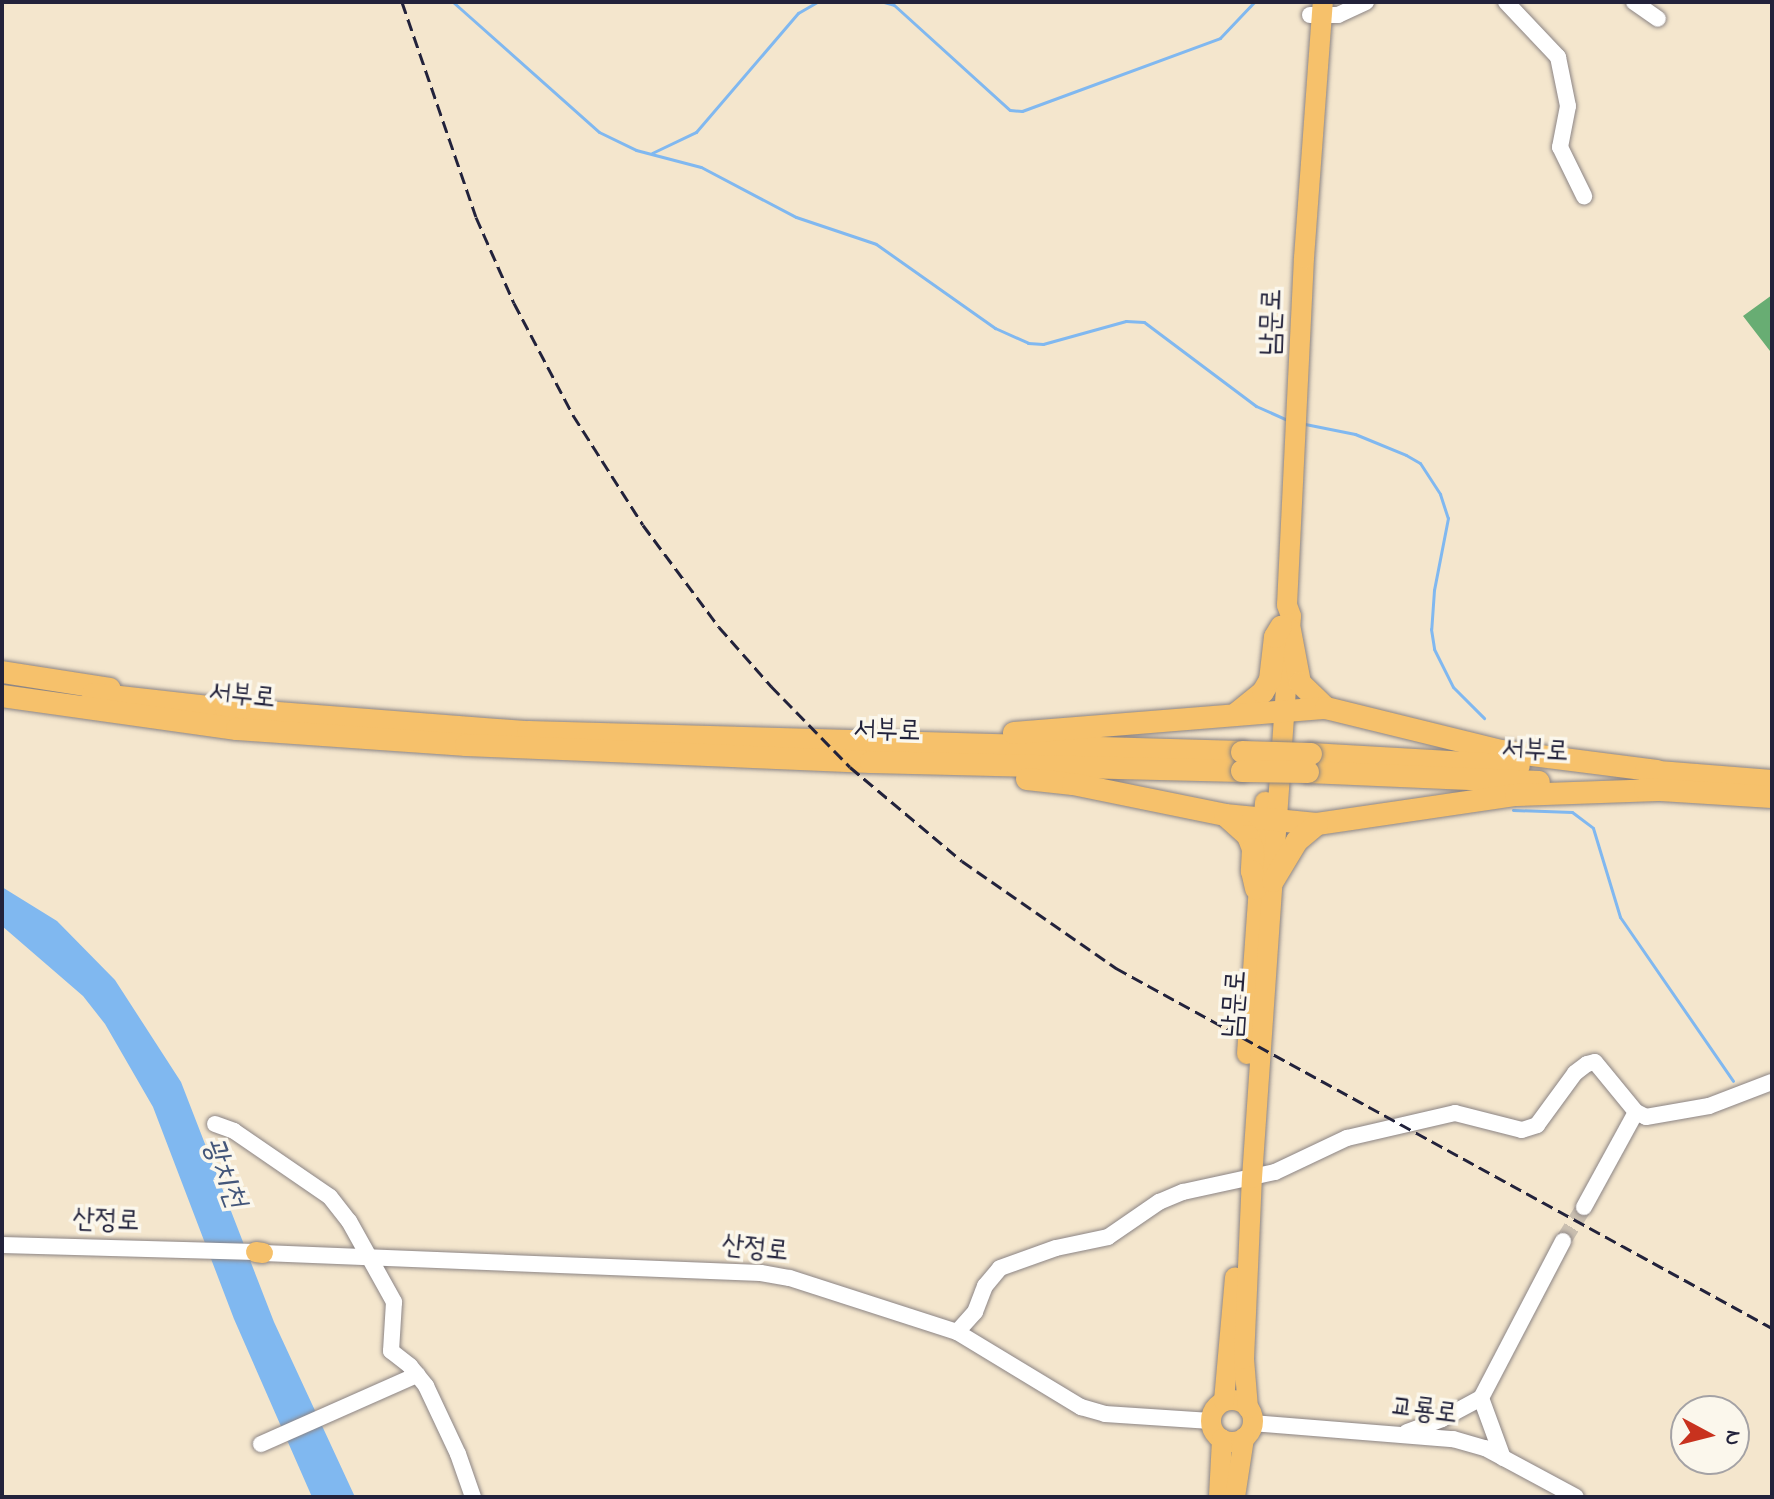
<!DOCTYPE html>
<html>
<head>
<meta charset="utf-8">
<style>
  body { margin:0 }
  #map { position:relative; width:1774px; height:1499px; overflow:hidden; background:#f4e6cd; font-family:"Indie Flower","Poor Story",sans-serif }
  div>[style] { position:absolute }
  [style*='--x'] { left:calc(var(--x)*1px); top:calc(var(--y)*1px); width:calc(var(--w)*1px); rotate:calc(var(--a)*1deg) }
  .forest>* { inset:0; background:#68ad73 }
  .water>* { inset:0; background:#80b8f0 }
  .stream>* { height:3px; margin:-1.5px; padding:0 1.5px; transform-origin:1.5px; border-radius:1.5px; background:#80b8f0 }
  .minor-tunnel>* { height:16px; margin-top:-8px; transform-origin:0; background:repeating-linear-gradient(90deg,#cabfb0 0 16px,transparent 0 24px) }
  .roads { filter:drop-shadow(0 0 2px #8b8484) drop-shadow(0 0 2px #8b8484) }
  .minor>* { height:16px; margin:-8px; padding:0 8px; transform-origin:8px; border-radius:8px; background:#fff }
  .major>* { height:20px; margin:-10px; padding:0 10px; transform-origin:10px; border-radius:10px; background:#f6c16b }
  .major>.ring { margin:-10px; padding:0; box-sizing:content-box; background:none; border:20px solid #f6c16b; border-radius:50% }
  .highway>* { height:22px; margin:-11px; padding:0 11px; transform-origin:11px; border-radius:11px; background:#f6c16b }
  .rail>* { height:3px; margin-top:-1.5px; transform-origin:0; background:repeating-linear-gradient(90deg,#22223b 0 12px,transparent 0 18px) }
  .bridges { filter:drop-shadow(0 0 2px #8b8484) drop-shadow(0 0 2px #8b8484) }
  .highway-bridge>* { height:22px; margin:-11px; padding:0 11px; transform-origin:11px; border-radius:11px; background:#f6c16b }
  span { translate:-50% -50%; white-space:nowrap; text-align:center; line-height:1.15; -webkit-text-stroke:7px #fbf7ec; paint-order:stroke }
  .street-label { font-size:28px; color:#22223b }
  .water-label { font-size:30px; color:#43567a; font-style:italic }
  .frame { position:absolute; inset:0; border:4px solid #22223b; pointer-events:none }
  .north { position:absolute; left:1670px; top:1395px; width:80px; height:80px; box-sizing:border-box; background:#fbf7ec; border:2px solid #a4a2a5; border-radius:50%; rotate:97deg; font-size:22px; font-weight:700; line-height:32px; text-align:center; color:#22223b }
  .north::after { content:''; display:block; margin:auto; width:28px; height:36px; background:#c8321e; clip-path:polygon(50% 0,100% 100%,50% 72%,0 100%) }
</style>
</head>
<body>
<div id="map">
  <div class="forest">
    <i style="clip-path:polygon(1772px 295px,1772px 360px,1770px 351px,1743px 316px)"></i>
  </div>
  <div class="water">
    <i style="clip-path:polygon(2px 887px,57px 921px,115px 980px,181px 1082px,274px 1322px,355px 1497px,312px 1497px,234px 1319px,153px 1107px,105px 1024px,83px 996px,2px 926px)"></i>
  </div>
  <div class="stream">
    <i style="--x:453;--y:2;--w:195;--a:41.7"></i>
    <i style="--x:599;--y:132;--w:41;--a:25.9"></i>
    <i style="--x:636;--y:150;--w:67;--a:14.7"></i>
    <i style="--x:701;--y:167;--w:107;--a:27.8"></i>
    <i style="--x:796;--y:217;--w:84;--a:18.6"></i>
    <i style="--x:876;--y:244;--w:146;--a:35.2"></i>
    <i style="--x:995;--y:328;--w:36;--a:24"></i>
    <i style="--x:1028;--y:343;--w:15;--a:4"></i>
    <i style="--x:1043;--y:344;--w:86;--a:-15.5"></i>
    <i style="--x:1126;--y:321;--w:18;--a:3"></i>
    <i style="--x:1144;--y:322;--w:140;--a:36.9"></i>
    <i style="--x:1256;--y:406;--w:37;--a:24"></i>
    <i style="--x:884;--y:2;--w:10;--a:17"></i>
    <i style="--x:894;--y:5;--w:156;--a:42.2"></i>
    <i style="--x:1010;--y:110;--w:12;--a:5"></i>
    <i style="--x:1022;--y:111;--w:211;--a:-20.2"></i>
    <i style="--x:1220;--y:38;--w:50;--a:-46.6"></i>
    <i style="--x:652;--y:153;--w:49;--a:-25.5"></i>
    <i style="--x:696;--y:132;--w:157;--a:-49.4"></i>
    <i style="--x:798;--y:13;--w:22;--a:-30"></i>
    <i style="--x:1305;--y:424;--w:51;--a:11.3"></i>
    <i style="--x:1355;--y:434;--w:55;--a:22.4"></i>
    <i style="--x:1406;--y:455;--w:16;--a:30"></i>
    <i style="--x:1420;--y:463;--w:37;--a:57"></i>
    <i style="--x:1440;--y:494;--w:25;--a:72"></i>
    <i style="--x:1448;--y:518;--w:73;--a:101"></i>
    <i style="--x:1434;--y:590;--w:39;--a:94"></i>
    <i style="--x:1431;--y:629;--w:20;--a:81"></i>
    <i style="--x:1434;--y:649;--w:42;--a:63.4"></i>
    <i style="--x:1453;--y:687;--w:44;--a:45"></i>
    <i style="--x:1513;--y:810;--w:59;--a:1.9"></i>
    <i style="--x:1572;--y:812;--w:26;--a:37"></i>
    <i style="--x:1593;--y:828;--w:93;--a:73.1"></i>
    <i style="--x:1620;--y:917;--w:199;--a:55.4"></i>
  </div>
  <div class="minor-tunnel">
    <i style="--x:1563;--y:1241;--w:40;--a:-58"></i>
  </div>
  <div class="roads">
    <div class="minor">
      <i style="--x:1506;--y:2;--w:76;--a:46.6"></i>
      <i style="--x:1558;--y:57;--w:50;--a:78.5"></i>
      <i style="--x:1568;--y:106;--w:42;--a:101"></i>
      <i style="--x:1560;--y:147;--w:55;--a:63.9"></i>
      <i style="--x:1634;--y:2;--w:29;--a:35"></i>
      <i style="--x:1310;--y:15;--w:28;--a:0"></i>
      <i style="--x:1338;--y:15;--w:31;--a:-25"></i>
      <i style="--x:215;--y:1124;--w:20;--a:20"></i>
      <i style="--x:234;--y:1131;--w:116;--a:34.5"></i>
      <i style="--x:330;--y:1197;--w:31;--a:52"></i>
      <i style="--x:349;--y:1221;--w:93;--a:60.9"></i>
      <i style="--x:394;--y:1302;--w:49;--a:93.5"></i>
      <i style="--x:391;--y:1351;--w:24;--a:38"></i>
      <i style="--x:410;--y:1366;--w:26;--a:51"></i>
      <i style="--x:426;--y:1386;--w:75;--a:64.8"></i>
      <i style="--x:458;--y:1454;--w:46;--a:70.8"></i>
      <i style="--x:1584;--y:1207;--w:108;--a:-61.3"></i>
      <i style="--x:2;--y:1245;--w:254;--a:1.6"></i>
      <i style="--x:263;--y:1253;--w:498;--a:2.3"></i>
      <i style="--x:761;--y:1273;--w:29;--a:10"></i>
      <i style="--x:790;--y:1278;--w:176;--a:17.9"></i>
      <i style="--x:957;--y:1332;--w:145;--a:31.2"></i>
      <i style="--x:1081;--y:1407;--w:25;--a:16"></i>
      <i style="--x:1105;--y:1414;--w:106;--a:3.8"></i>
      <i style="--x:957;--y:1332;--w:27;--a:-48"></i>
      <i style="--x:975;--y:1312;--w:28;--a:-69"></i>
      <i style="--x:985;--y:1286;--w:23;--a:-50"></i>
      <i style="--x:1000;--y:1268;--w:59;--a:-19.7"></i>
      <i style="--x:1056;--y:1248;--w:53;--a:-11.9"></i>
      <i style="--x:1108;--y:1237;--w:62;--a:-34.5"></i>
      <i style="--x:1159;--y:1202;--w:26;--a:-23"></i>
      <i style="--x:1183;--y:1192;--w:94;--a:-12.3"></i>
      <i style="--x:1275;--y:1172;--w:80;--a:-25.3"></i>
      <i style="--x:1347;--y:1138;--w:111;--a:-13"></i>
      <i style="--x:1455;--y:1113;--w:69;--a:14.2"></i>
      <i style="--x:1522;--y:1130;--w:16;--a:-18"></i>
      <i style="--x:1537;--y:1125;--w:64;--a:-53.8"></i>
      <i style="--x:1575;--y:1073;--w:15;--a:-37"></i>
      <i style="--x:1587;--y:1064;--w:8;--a:-14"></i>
      <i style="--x:1595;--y:1062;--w:65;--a:50.6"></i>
      <i style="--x:1636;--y:1112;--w:11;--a:27"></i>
      <i style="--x:1646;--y:1117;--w:64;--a:-9.9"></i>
      <i style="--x:1709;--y:1106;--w:67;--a:-20.9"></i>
      <i style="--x:1481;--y:1398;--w:177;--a:-62.4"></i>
      <i style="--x:1252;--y:1423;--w:202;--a:4.6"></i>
      <i style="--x:1453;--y:1439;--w:33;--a:16"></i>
      <i style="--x:1485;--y:1448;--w:103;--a:28.3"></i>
      <i style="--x:1407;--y:1432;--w:37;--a:-20"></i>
      <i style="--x:1442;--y:1419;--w:44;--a:-28.3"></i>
      <i style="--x:1481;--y:1398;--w:64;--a:69.9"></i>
      <i style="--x:261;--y:1444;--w:171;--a:-23.9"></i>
    </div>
    <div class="major">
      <i style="--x:1247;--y:1054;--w:253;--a:-85.9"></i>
      <i style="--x:256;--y:1252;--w:7;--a:8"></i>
      <i class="ring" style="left:1211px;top:1400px;width:22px;height:22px"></i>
      <i style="--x:1224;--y:1401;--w:124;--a:-84.9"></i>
      <i style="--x:1248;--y:1408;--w:49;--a:-94.7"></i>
      <i style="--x:1244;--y:1359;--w:181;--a:-87.5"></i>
      <i style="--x:1252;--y:1178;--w:563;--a:-86.03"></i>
      <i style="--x:1291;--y:616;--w:12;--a:-110"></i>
      <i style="--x:1287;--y:605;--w:347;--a:-87.2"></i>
      <i style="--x:1304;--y:258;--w:257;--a:-85.8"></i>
      <i style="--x:1219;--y:1497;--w:58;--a:-87"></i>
      <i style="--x:1235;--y:1497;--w:60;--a:-81.3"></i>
    </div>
    <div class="highway">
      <i style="--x:1290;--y:630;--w:54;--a:79.3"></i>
      <i style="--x:1300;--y:683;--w:36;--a:44"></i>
      <i style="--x:2;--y:672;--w:109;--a:8.9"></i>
      <i style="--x:93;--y:694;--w:134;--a:6.4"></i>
      <i style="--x:226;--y:709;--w:303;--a:4.4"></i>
      <i style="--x:528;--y:732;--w:714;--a:1.6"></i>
      <i style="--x:2;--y:696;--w:237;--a:8"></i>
      <i style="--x:237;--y:729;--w:230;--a:4"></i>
      <i style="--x:466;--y:745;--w:405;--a:2.4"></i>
      <i style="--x:871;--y:762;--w:371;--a:1.4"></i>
      <i style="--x:1237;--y:713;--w:33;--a:-39"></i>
      <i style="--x:1263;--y:692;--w:14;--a:-60"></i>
      <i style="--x:1270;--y:680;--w:43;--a:-83.4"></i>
      <i style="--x:1275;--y:637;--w:12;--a:-59"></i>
      <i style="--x:1014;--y:733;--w:313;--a:-4.6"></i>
      <i style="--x:1326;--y:708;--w:180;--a:13.8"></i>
      <i style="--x:1501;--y:751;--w:157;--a:7.3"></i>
      <i style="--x:1311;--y:754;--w:208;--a:3.3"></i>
      <i style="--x:1646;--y:771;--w:126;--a:4.5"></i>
      <i style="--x:1308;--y:772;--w:231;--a:2.5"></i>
      <i style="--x:1027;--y:779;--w:46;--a:6.2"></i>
      <i style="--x:1073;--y:784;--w:155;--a:11.5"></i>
      <i style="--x:1225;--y:815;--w:92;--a:5.6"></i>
      <i style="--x:1317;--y:824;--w:201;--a:-8.3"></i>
      <i style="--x:1516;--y:795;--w:142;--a:-2"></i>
      <i style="--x:1645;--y:789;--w:127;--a:3.6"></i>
      <i style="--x:1225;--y:815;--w:31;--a:42"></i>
      <i style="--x:1248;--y:836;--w:14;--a:69"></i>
      <i style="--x:1253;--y:849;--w:22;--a:93"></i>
      <i style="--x:1252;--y:871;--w:18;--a:77"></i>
      <i style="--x:1273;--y:881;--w:47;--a:-59"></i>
      <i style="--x:1297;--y:841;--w:26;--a:-40"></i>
    </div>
  </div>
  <div class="rail">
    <i style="--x:402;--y:2;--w:227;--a:71"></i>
    <i style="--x:476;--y:217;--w:94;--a:66.2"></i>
    <i style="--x:514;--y:303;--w:127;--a:62.2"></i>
    <i style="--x:573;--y:415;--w:130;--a:57.5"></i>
    <i style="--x:643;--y:525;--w:127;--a:53.3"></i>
    <i style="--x:719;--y:627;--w:79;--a:48.6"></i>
    <i style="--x:771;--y:686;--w:113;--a:45.7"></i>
    <i style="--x:850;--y:767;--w:146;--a:40"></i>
    <i style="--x:962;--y:861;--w:188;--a:34.8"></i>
    <i style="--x:1116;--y:968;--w:748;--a:28.76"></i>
  </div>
  <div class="bridges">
    <div class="highway-bridge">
      <i style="--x:1242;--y:752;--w:69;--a:1.7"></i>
      <i style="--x:1242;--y:771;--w:66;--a:0.9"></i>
    </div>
  </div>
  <div class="street-label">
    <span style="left:1273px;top:322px;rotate:-88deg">남문로</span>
    <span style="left:242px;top:697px;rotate:6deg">서부로</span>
    <span style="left:887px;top:732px;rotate:2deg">서부로</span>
    <span style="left:1535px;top:752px;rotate:3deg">서부로</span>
    <span style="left:1236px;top:1004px;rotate:-86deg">남문로</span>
    <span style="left:106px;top:1222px;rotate:2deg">산정로</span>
    <span style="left:755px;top:1250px;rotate:6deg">산정로</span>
    <span style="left:1424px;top:1412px;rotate:7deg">교룡로</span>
  </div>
  <div class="water-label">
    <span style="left:223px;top:1173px;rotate:69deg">광치천</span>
  </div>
  <div class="frame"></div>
  <div class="north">N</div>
</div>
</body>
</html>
